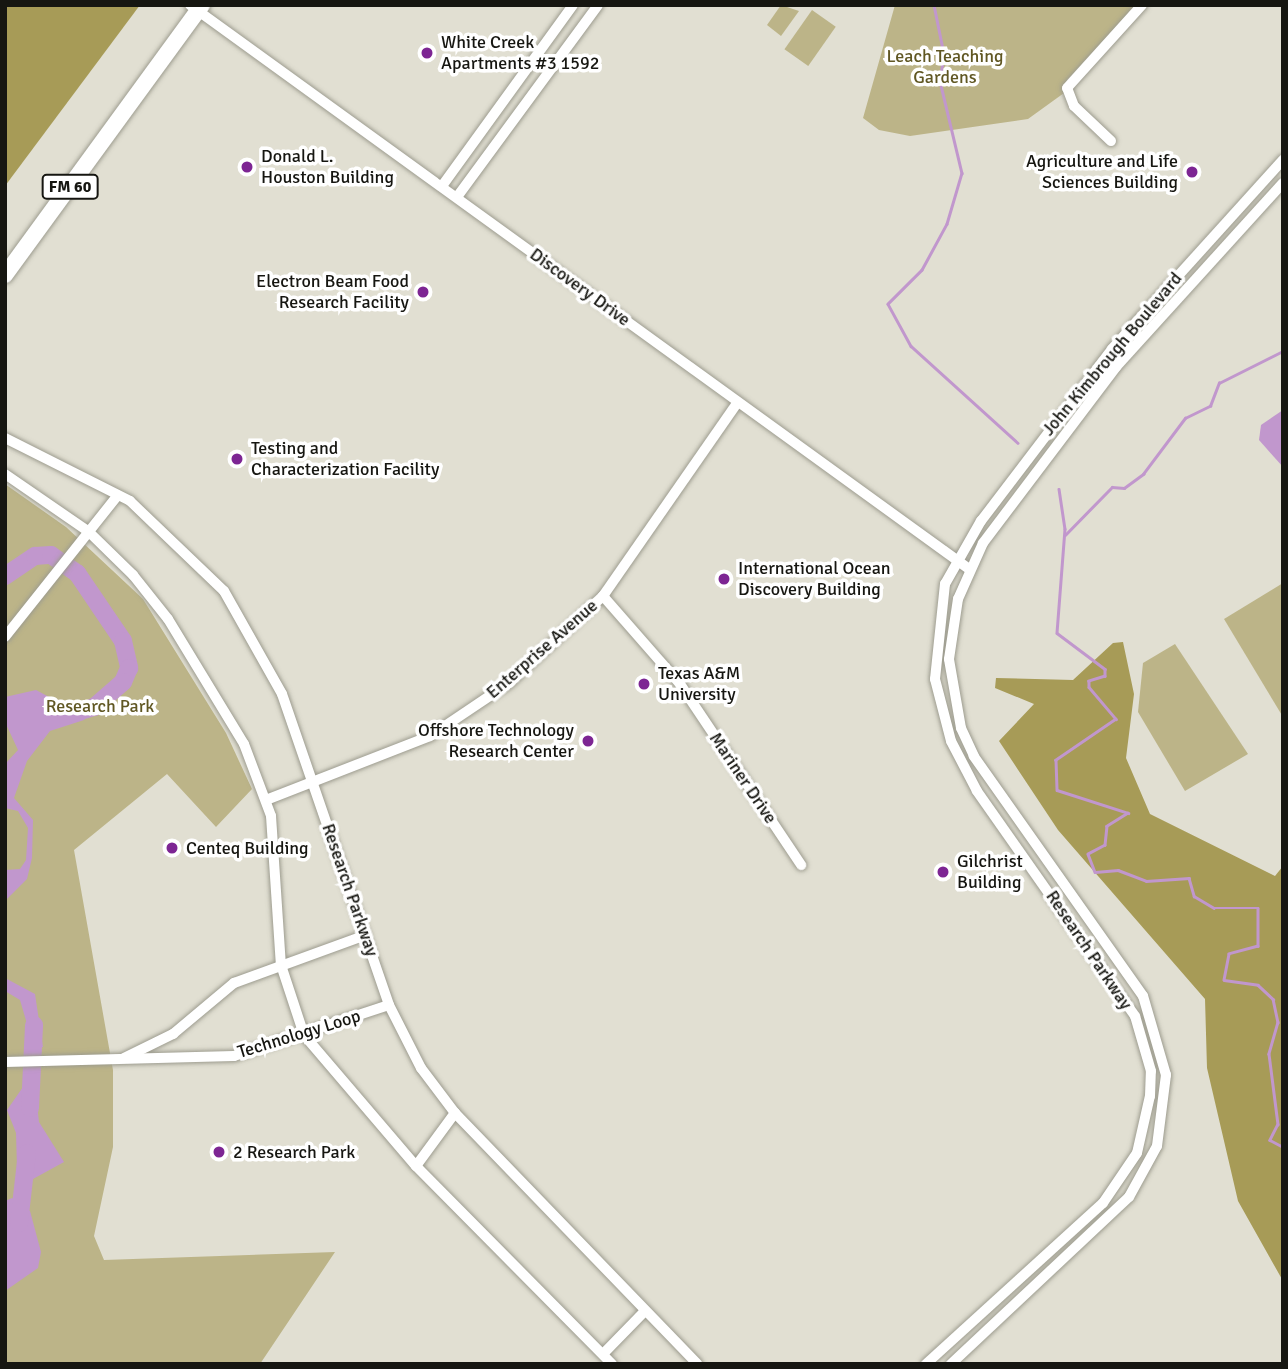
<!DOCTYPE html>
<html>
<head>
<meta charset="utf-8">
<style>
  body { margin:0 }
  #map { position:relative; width:1288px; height:1369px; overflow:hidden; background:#e1dfd2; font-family:Signika,sans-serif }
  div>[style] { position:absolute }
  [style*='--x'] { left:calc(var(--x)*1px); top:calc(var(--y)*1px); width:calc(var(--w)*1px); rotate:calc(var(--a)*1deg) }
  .green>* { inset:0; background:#bcb488; transform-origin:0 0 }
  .forest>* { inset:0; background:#a79b57 }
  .water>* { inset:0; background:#c197cd }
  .stream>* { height:2.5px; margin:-1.25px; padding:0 1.25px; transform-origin:1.25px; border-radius:1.25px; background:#c197cd }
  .river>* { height:18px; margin:-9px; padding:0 9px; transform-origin:9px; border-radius:9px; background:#c197cd }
  .roads { filter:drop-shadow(0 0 2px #9d9c8f) drop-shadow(0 0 2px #9d9c8f) }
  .street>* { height:10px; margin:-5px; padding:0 5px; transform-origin:5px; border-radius:5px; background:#fff }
  .primary>* { height:16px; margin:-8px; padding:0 8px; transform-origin:8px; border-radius:8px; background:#fff }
  .dots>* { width:19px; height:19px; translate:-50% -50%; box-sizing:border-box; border:4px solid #fff; border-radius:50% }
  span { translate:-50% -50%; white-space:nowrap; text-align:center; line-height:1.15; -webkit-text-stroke:7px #fff; paint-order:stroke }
  .shield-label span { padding:2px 5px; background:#fff; border:2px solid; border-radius:5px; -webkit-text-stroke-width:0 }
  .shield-label { font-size:16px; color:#161611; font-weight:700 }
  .poi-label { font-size:18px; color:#161611 }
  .left { translate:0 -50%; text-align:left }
  .right { translate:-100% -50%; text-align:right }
  .park-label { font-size:18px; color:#605723 }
  .street-label { font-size:18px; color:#161611 }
  .frame { position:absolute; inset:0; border:7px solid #161611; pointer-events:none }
</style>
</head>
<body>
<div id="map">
  <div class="green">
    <i style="clip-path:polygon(781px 5px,799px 11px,781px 36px,767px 25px)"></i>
    <i style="clip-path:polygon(895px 5px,1136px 5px,1067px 80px,1064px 93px,1028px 119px,910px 136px,879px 130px,863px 118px)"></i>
    <i style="left:812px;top:10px;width:29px;height:48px;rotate:35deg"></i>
    <i style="clip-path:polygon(5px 484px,66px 527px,143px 599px,226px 733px,252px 789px,216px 827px,167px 774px,74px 850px,113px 1070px,113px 1147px,94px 1236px,104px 1260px,335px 1252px,260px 1364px,5px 1364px)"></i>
    <i style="clip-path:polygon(1283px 583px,1283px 717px,1224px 619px)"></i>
    <i style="clip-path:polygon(1175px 644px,1248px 754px,1185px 791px,1138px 712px,1143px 663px)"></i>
  </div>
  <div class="forest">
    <i style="clip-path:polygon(5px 5px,140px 5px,5px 186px)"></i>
    <i style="clip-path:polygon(1123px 642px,1134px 694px,1126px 758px,1150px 814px,1275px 876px,1283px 866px,1283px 1281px,1238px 1201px,1207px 1068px,1205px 999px,1058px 830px,999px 741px,1034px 704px,995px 688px,996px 678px,1073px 680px,1113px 643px)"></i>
  </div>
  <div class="water">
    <i style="clip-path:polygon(1283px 410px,1283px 467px,1259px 440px,1261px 425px)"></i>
    <i style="clip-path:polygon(36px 690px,66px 706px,94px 707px,84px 720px,50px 731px,27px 761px,14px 798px,33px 820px,32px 858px,27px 879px,5px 901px,5px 870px,20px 869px,26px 860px,28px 828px,18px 811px,5px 808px,5px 764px,18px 750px,5px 722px,5px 697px)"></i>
    <i style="clip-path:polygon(5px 978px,35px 994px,43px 1047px,34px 1048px,20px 1000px,5px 991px)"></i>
    <i style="clip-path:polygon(23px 1087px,35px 1087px,39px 1122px,64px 1162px,33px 1179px,17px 1169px,16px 1133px,7px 1110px)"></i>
    <i style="clip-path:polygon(12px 1198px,30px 1211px,41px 1252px,38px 1268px,5px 1291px,5px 1201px)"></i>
  </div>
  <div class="stream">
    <i style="--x:934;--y:5;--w:50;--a:78.5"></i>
    <i style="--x:944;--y:54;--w:27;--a:98"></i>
    <i style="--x:940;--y:81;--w:95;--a:76.6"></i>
    <i style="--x:962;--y:173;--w:53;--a:106.4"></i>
    <i style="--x:947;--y:224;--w:52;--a:118.5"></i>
    <i style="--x:922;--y:270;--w:48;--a:135"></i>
    <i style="--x:888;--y:304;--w:48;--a:61.3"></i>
    <i style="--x:911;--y:346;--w:144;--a:42.2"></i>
    <i style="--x:1059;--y:489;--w:40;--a:81.5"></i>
    <i style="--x:1065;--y:529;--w:104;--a:94.4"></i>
    <i style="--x:1057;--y:633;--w:60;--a:36.9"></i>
    <i style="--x:1105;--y:669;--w:7;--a:90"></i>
    <i style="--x:1105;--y:676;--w:17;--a:163"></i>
    <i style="--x:1089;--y:681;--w:6;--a:90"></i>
    <i style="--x:1089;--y:687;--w:42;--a:49.8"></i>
    <i style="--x:1116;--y:719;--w:73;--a:145.7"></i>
    <i style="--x:1056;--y:760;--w:30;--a:88"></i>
    <i style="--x:1057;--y:790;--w:75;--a:17.9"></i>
    <i style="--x:1128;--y:813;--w:25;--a:148"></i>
    <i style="--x:1107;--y:826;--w:19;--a:96"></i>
    <i style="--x:1105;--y:845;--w:19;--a:152"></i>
    <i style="--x:1088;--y:854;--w:19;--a:69"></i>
    <i style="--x:1095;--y:872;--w:23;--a:-5"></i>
    <i style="--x:1118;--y:870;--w:30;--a:21"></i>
    <i style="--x:1146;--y:881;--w:43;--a:-4"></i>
    <i style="--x:1189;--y:878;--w:19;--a:74"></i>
    <i style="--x:1194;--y:896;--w:23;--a:31"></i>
    <i style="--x:1214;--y:908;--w:44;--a:0"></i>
    <i style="--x:1258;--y:908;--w:38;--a:90"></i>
    <i style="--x:1258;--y:946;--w:30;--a:165"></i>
    <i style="--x:1229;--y:954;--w:26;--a:101"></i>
    <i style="--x:1224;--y:980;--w:34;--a:8"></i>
    <i style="--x:1258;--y:985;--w:21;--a:43"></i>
    <i style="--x:1273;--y:999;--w:24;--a:78"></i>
    <i style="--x:1278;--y:1022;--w:33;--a:106"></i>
    <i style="--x:1269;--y:1054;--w:71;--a:82.7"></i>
    <i style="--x:1278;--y:1124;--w:18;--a:117"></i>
    <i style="--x:1270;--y:1140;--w:15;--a:28"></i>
    <i style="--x:1065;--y:535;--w:67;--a:-45.6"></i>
    <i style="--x:1112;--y:487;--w:12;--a:5"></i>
    <i style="--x:1124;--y:488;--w:24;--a:-36"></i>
    <i style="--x:1143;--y:474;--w:70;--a:-53.1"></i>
    <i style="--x:1185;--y:418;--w:28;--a:-26"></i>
    <i style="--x:1210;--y:406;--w:25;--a:-69"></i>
    <i style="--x:1219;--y:383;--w:72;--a:-26.6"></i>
  </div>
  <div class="river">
    <i style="--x:5;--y:576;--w:36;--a:-34"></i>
    <i style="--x:35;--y:556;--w:16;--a:-4"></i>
    <i style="--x:51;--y:555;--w:32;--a:35"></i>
    <i style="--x:77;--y:573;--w:82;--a:55.9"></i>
    <i style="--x:123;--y:641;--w:28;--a:77"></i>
    <i style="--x:129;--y:668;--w:15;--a:113"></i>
    <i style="--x:123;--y:682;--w:38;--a:139"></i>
    <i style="--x:94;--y:707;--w:24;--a:163"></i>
    <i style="--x:30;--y:1108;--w:83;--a:-87.2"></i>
    <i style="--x:19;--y:1223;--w:70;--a:-83.5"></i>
  </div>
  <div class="roads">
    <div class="street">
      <i style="--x:190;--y:5;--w:962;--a:35.9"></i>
      <i style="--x:1111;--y:141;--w:51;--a:-136.6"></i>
      <i style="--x:1074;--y:106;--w:19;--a:-111"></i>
      <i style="--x:1067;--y:88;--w:112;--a:-47.9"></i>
      <i style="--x:442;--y:186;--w:223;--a:-54.1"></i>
      <i style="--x:457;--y:197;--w:238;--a:-53.7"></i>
      <i style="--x:5;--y:438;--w:140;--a:26.7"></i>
      <i style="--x:130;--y:501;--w:130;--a:43.8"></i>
      <i style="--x:224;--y:591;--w:118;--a:60.6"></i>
      <i style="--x:282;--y:694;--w:329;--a:71"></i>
      <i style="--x:389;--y:1005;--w:71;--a:63.1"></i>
      <i style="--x:421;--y:1068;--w:56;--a:52.9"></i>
      <i style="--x:455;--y:1113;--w:349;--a:46"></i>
      <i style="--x:5;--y:474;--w:102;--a:34.6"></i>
      <i style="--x:89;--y:532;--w:62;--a:44.3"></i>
      <i style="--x:133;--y:575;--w:56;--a:51.5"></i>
      <i style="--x:168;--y:619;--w:146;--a:58.7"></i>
      <i style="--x:244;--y:744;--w:77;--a:69.4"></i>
      <i style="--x:271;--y:816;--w:149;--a:86.2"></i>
      <i style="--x:281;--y:965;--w:74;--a:71.8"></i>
      <i style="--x:304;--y:1035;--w:172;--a:49.5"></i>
      <i style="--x:416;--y:1166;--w:279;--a:45.3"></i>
      <i style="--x:603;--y:596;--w:117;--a:48.8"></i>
      <i style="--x:680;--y:684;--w:218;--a:56.2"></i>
      <i style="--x:5;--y:637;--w:181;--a:-51.5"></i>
      <i style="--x:266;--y:800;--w:176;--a:-21.3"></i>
      <i style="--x:430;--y:736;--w:95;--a:-33.9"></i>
      <i style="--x:509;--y:683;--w:128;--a:-42.8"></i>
      <i style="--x:603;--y:596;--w:236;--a:-55.2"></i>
      <i style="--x:124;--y:1058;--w:55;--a:-26.1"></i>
      <i style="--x:173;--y:1034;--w:80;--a:-39.9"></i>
      <i style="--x:234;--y:983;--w:140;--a:-20"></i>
      <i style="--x:5;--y:1062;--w:229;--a:-1.5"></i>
      <i style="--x:234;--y:1056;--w:163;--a:-18.2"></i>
      <i style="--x:416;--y:1166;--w:66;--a:-53.7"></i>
      <i style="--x:603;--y:1354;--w:60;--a:-45.7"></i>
      <i style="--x:926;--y:1364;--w:239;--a:-42.3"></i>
      <i style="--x:1103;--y:1203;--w:60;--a:-55.8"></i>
      <i style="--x:1137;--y:1153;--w:58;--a:-77.2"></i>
      <i style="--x:1150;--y:1096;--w:25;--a:-88"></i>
      <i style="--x:1151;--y:1071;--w:57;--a:-106.2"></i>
      <i style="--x:1135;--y:1016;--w:275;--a:-125.1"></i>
      <i style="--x:977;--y:791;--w:56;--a:-117.5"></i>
      <i style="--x:951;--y:741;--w:64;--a:-104.5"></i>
      <i style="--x:935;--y:679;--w:96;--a:-84"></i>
      <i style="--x:945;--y:584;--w:73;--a:-60.3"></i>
      <i style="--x:981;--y:521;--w:216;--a:-52.7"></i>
      <i style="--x:1112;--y:349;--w:255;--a:-47.9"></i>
      <i style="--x:951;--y:1364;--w:244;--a:-43.2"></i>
      <i style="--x:1129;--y:1197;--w:58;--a:-61.2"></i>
      <i style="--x:1157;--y:1146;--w:72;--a:-82.8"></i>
      <i style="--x:1166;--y:1075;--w:82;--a:-106.2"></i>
      <i style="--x:1143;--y:996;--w:294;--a:-125.2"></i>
      <i style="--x:974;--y:756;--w:31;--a:-115"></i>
      <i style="--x:961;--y:728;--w:70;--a:-99.9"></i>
      <i style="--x:949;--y:659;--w:61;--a:-81.5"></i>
      <i style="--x:958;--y:599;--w:61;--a:-65.9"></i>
      <i style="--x:983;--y:543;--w:221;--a:-52.9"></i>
      <i style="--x:1116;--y:367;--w:248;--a:-47.8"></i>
    </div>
    <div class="primary">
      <i style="--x:5;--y:275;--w:334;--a:-53.9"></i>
    </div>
  </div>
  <div class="dots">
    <i style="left:427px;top:53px;background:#7d2593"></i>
    <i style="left:247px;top:167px;background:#7d2593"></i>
    <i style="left:1192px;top:172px;background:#7d2593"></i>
    <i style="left:423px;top:292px;background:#7d2593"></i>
    <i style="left:237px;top:459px;background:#7d2593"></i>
    <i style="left:724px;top:579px;background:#7d2593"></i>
    <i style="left:644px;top:684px;background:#7d2593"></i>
    <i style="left:588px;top:741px;background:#7d2593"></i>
    <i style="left:172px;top:848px;background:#7d2593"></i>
    <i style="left:943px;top:872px;background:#7d2593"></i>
    <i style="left:219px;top:1152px;background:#7d2593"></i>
  </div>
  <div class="shield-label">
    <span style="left:70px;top:187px">FM 60</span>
  </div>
  <div class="poi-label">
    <span class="left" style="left:441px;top:53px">White Creek<br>Apartments #3 1592</span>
    <span class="left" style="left:261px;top:167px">Donald L.<br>Houston Building</span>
    <span class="right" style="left:1178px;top:172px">Agriculture and Life<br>Sciences Building</span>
    <span class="right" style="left:409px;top:292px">Electron Beam Food<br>Research Facility</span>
    <span class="left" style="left:251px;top:459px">Testing and<br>Characterization Facility</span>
    <span class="left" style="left:738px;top:579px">International Ocean<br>Discovery Building</span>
    <span class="left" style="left:658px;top:684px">Texas A&amp;M<br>University</span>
    <span class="right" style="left:574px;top:741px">Offshore Technology<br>Research Center</span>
    <span class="left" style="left:186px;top:848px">Centeq Building</span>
    <span class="left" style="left:957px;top:872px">Gilchrist<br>Building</span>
    <span class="left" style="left:233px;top:1152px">2 Research Park</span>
  </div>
  <div class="park-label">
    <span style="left:945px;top:67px">Leach Teaching<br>Gardens</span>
    <span style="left:100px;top:706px">Research Park</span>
  </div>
  <div class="street-label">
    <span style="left:580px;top:287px;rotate:36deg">Discovery Drive</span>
    <span style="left:1112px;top:354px;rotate:-50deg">John Kimbrough Boulevard</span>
    <span style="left:542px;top:649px;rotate:-41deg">Enterprise Avenue</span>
    <span style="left:743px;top:778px;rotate:56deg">Mariner Drive</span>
    <span style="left:350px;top:890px;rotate:71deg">Research Parkway</span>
    <span style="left:1089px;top:950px;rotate:56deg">Research Parkway</span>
    <span style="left:299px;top:1034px;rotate:-17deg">Technology Loop</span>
  </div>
  <div class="frame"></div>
</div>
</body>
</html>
